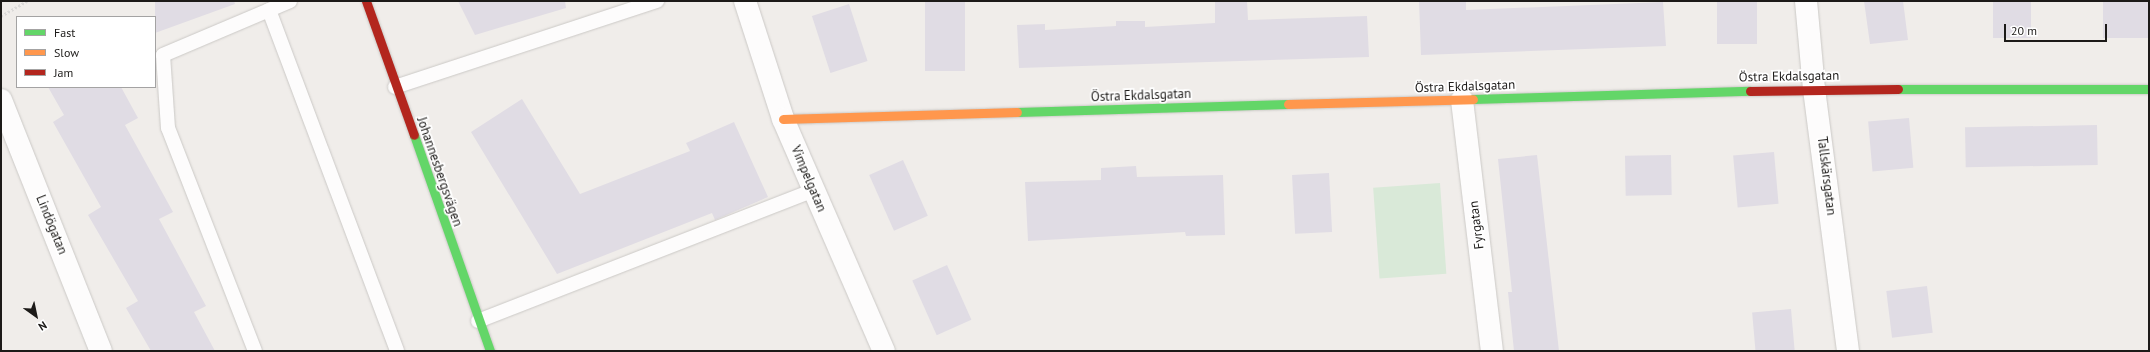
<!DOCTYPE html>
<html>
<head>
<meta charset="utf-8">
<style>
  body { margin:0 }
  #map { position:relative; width:2150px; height:352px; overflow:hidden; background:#f0edea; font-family:"PT Sans",sans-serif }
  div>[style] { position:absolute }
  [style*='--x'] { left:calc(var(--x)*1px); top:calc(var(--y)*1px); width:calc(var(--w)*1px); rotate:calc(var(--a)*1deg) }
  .green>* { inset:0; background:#d9e9d8; transform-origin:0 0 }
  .building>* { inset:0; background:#e0dce4; transform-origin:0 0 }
  .path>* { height:2.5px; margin-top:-1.25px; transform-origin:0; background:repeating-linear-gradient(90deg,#dbd9d8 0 2px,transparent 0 4px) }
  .roads { filter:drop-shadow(0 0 1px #cbc9c6) drop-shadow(0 0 1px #cbc9c6) }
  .lane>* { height:14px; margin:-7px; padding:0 7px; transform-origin:7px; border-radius:7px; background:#fdfcfc }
  .street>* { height:22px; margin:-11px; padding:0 11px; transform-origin:11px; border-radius:11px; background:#fdfcfc }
  .fast>* { height:9px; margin:-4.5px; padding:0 4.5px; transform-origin:4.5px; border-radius:4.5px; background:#63d668 }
  .slow>* { height:9px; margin:-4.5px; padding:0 4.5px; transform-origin:4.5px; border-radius:4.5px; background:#ff974d }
  .jam>* { height:9px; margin:-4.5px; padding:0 4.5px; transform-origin:4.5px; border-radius:4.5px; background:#b3261e }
  span { translate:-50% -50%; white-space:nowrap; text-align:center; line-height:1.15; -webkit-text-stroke:3.5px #fff; paint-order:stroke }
  .street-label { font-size:13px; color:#1c1a18 }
  .frame { position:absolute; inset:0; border:2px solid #1c1a18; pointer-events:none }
  .legend { position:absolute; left:16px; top:16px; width:140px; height:72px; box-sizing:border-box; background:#fff; border:1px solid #a4a3a3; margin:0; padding:5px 7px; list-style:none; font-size:12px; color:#1c1a18 }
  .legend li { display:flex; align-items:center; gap:8px; height:20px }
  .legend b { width:20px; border:1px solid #a4a3a3 }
  .north { position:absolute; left:16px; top:296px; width:40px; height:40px; -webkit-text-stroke:3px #fff; paint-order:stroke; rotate:147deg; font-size:11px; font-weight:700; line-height:16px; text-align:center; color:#1c1a18 }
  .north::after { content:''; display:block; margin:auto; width:14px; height:18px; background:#1c1a18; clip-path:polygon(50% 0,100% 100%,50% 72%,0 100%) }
  .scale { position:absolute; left:2004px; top:24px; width:103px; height:18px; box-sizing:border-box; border:2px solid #1c1a18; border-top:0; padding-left:5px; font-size:12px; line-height:14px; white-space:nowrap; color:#1c1a18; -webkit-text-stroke:3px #fff; paint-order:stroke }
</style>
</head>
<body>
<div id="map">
  <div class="green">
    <i style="left:1440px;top:183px;width:91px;height:67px;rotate:86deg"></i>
  </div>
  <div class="building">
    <i style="clip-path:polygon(155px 1px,234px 1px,235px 4px,155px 33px)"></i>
    <i style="clip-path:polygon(458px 1px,565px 1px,566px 8px,475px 35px)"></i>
    <i style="left:925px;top:1px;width:40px;height:70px"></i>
    <i style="clip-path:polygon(1215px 1px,1247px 1px,1248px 20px,1367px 16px,1369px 57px,1019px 68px,1017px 25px,1045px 24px,1045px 30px,1116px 26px,1116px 21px,1145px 21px,1145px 27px,1215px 23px)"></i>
    <i style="clip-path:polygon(1419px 1px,1466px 1px,1466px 10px,1663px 2px,1666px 46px,1421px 55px)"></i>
    <i style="left:1717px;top:1px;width:40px;height:43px"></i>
    <i style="clip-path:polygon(1864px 1px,1903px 1px,1908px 40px,1870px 44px)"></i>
    <i style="left:1993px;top:1px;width:38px;height:37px"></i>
    <i style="left:2103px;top:1px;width:46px;height:37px"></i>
    <i style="left:849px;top:4px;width:60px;height:39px;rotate:72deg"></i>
    <i style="clip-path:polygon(48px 87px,121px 87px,138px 118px,125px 125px,173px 212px,159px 219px,206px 306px,194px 312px,215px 351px,151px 351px,126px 308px,138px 301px,88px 215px,101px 207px,53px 122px,64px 115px)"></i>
    <i style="clip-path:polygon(522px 99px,580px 194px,690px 151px,686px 143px,734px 122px,768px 197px,715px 220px,712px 213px,557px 274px,471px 132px)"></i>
    <i style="left:1909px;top:118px;width:50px;height:41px;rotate:85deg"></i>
    <i style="left:2097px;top:125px;width:40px;height:132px;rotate:89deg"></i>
    <i style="left:1774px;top:152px;width:52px;height:41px;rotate:85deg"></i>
    <i style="clip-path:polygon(1537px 155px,1559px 351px,1514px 351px,1508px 292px,1512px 292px,1498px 159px)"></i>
    <i style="left:1671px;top:155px;width:40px;height:46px;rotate:89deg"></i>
    <i style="left:903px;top:160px;width:61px;height:37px;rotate:66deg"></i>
    <i style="clip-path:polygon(1136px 166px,1137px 177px,1223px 175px,1225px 235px,1186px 236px,1185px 232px,1028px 241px,1025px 182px,1101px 180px,1101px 168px)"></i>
    <i style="left:1329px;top:173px;width:59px;height:37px;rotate:87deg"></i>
    <i style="left:947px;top:265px;width:60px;height:38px;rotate:66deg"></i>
    <i style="left:1927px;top:286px;width:47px;height:41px;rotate:83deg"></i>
    <i style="left:1791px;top:309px;width:42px;height:39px;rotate:85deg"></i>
  </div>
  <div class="path">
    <i style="--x:1;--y:16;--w:30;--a:-30"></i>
  </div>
  <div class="roads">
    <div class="lane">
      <i style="--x:269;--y:10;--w:364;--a:69.4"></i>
      <i style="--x:395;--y:87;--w:276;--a:-18.2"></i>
      <i style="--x:478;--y:321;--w:358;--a:-21.3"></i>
      <i style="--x:255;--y:351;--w:239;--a:-111.3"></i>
      <i style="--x:168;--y:128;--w:73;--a:-93.9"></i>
      <i style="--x:163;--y:55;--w:138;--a:-23"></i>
    </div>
    <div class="street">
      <i style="--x:745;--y:1;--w:124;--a:72.1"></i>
      <i style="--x:783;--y:119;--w:253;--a:66.5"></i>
      <i style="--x:1806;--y:1;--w:88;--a:84.8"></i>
      <i style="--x:1814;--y:89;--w:264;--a:82.6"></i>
      <i style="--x:1;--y:100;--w:270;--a:68.3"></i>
      <i style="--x:1462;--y:100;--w:253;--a:83.2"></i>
    </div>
    <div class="fast">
      <i style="--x:1898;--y:89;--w:251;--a:0"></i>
      <i style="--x:1473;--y:99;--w:277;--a:-1.7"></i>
      <i style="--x:1017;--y:112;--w:271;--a:-1.7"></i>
      <i style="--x:414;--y:135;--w:229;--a:70.6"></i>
    </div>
    <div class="slow">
      <i style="--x:1288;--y:104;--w:185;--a:-1.5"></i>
      <i style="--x:783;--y:119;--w:234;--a:-1.7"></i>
    </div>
    <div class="jam">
      <i style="--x:366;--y:1;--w:142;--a:70.3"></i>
      <i style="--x:1750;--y:91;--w:148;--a:-0.8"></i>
    </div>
  </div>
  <div class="street-label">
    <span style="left:1789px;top:77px;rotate:-1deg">Östra Ekdalsgatan</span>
    <span style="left:1465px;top:87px;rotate:-2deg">Östra Ekdalsgatan</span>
    <span style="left:1141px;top:96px;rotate:-2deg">Östra Ekdalsgatan</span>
    <span style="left:439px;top:172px;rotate:71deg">Johannesbergsvägen</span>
    <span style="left:1826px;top:176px;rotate:83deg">Tallskärsgatan</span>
    <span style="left:808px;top:179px;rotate:67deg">Vimpelgatan</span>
    <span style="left:51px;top:225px;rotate:68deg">Lindögatan</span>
    <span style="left:1477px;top:225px;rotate:-97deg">Fyrgatan</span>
  </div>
  <div class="frame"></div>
  <ul class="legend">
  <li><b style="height:5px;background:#63d668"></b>Fast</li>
  <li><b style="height:5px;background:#ff974d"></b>Slow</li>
  <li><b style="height:5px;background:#b3261e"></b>Jam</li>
  </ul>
  <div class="north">N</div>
  <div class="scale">20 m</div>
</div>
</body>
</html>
